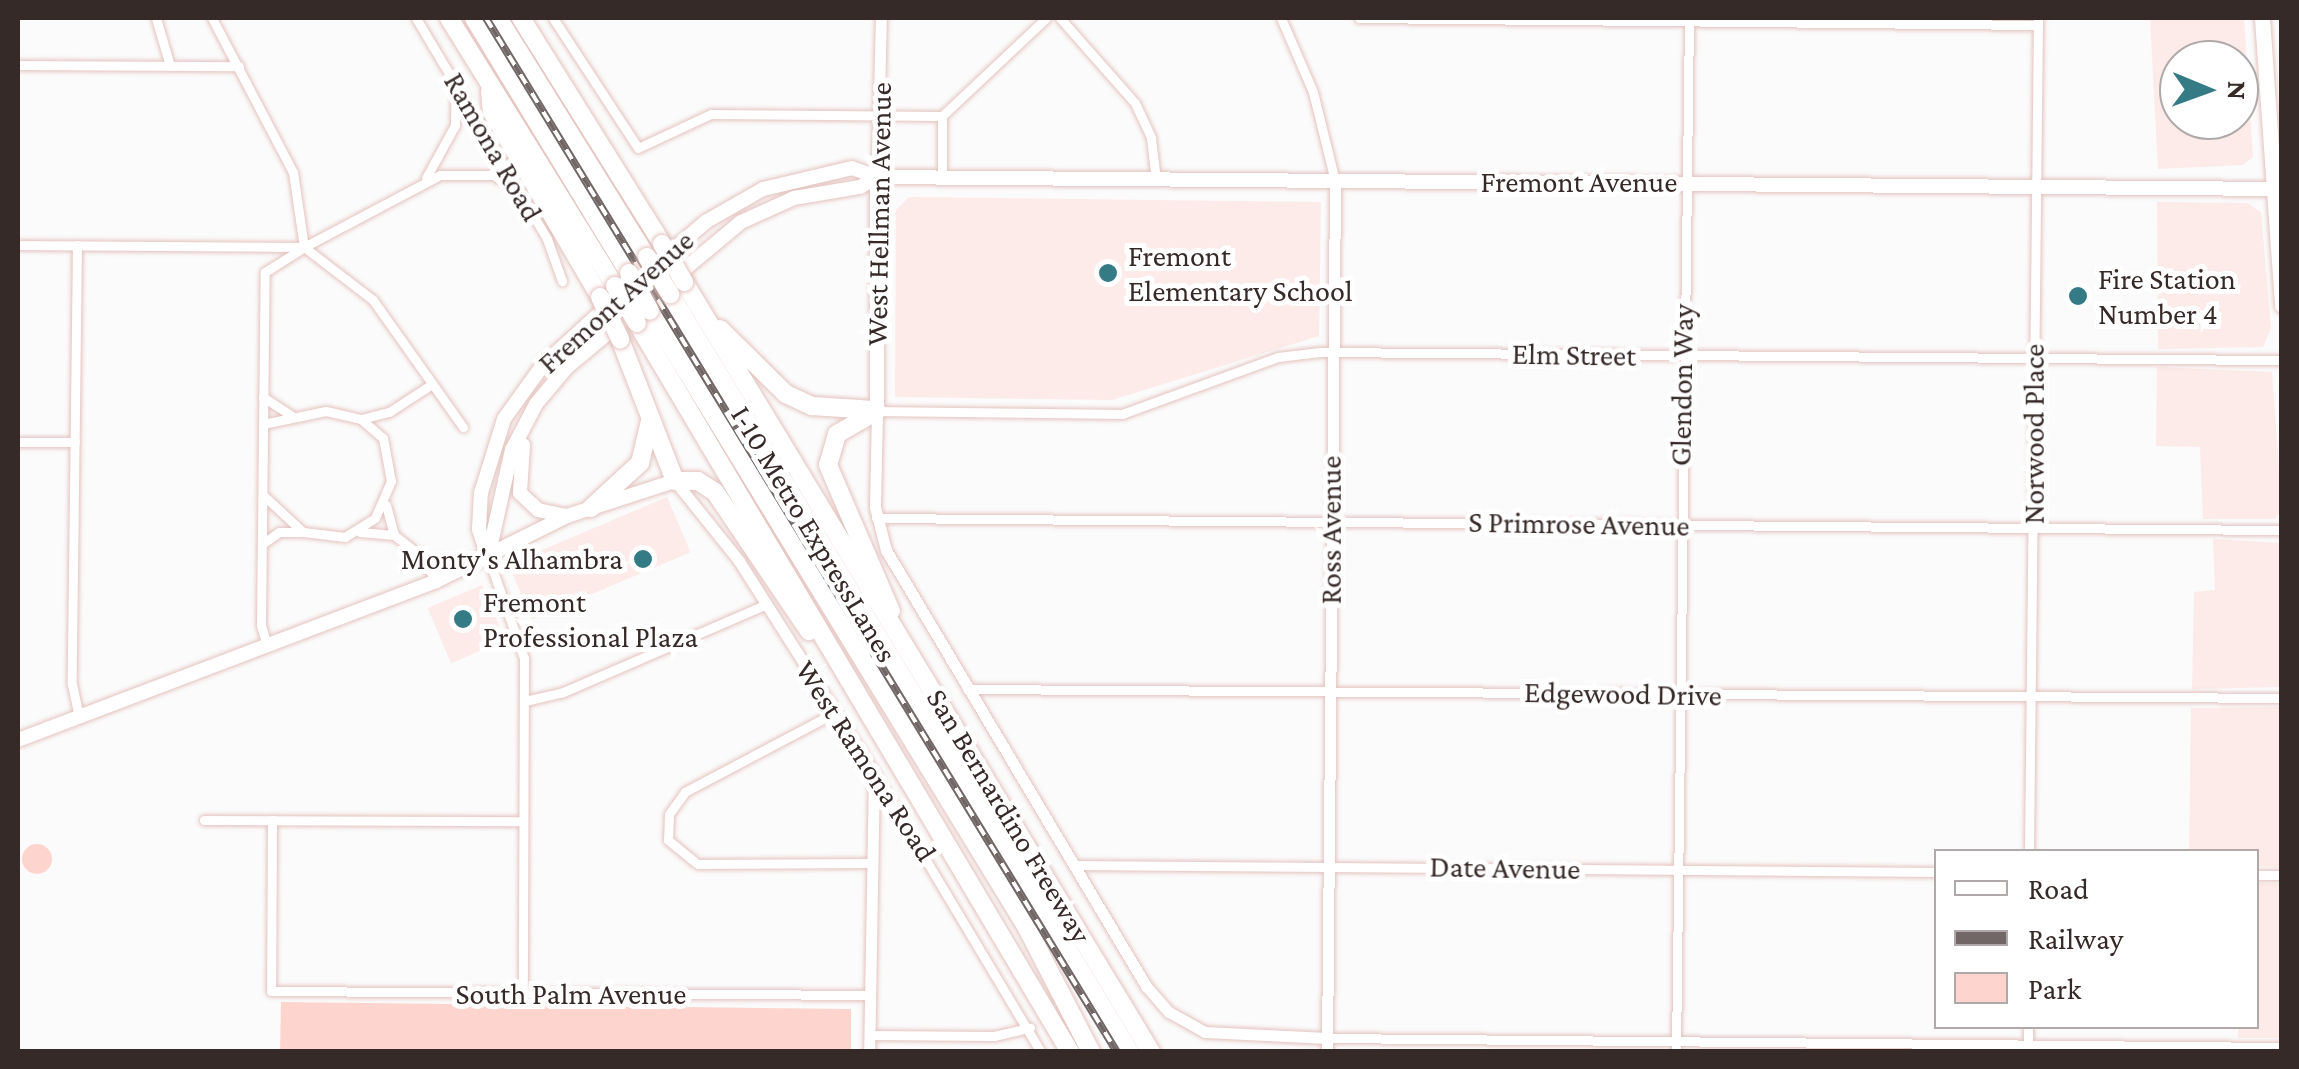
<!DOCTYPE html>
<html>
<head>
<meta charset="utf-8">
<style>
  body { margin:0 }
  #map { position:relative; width:2299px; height:1069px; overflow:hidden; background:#fbfbfb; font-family:"Crimson Pro",serif }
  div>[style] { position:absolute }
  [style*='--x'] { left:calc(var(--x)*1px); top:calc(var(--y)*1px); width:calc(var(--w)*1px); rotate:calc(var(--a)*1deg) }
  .built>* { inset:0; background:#fcebe8; transform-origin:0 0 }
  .green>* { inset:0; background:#fdd5ce }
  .round { border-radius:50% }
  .roads { filter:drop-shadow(0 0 2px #e3c3be) drop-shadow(0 0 2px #e3c3be) }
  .minor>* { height:9px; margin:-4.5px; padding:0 4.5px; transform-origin:4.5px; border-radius:4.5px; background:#fff }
  .tertiary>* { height:11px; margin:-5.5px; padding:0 5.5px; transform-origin:5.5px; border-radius:5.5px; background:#fff }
  .secondary>* { height:14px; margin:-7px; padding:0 7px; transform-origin:7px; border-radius:7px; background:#fff }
  .primary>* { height:15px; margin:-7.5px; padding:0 7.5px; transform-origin:7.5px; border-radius:7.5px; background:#fff }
  .motorway>* { height:18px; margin:-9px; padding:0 9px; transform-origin:9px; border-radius:9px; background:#fff }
  .rail>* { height:8px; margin-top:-4px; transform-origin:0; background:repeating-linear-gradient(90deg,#fff 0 11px,#706766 0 22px); box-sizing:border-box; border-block:2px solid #706766 }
  .bridges { filter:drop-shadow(0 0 2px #e3c3be) drop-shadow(0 0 2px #e3c3be) }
  .motorway-bridge>* { height:18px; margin:-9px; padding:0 9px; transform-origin:9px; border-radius:9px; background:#fff }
  .dots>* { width:28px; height:28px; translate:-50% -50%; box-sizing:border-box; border:5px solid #fff; border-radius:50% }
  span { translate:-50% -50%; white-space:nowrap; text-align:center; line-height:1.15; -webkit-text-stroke:10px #fff; paint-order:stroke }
  .street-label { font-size:30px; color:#362a28 }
  .poi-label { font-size:30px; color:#362a28 }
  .left { translate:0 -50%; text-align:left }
  .right { translate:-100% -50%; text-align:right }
  .frame { position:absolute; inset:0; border:20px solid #362a28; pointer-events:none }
  .legend { position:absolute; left:1934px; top:849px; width:325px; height:180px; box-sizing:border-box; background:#fff; border:2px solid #afaaa9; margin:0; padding:12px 18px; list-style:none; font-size:30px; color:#362a28 }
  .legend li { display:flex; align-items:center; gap:20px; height:50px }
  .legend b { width:50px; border:2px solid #afaaa9 }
  .north { position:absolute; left:2159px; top:40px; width:100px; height:100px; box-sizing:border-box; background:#fff; border:2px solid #afaaa9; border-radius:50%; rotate:91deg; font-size:28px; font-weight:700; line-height:40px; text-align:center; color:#362a28 }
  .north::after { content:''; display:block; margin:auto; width:35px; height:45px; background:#347b86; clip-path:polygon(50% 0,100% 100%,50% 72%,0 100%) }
</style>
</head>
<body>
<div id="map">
  <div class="built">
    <i style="clip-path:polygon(evenodd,2150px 18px,2244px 18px,2253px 157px,2243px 165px,2158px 169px,2150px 18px,2239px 60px,2239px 120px,2179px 120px,2179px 60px,2239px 60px)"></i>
    <i style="clip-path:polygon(909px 197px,1321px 202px,1319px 336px,1112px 400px,895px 397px,896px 210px)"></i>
    <i style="clip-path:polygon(2157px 202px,2247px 203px,2261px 212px,2271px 328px,2263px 347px,2158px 349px)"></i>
    <i style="clip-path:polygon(2157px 367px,2272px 372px,2282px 509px,2275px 519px,2203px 519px,2200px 447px,2156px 446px)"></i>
    <i style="left:667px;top:497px;width:60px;height:172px;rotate:67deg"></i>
    <i style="clip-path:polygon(2213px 539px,2281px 543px,2280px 687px,2192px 689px,2194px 592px,2215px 590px)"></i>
    <i style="left:482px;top:585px;width:60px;height:59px;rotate:67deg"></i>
    <i style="clip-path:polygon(2281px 707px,2281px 867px,2257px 866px,2256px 852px,2189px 851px,2191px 708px)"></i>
    <i style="clip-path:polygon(2257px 883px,2281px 884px,2281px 1038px,2238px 1038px,2238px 1027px,2256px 1026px)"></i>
  </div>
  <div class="green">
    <i class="round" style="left:22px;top:844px;width:30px;height:30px"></i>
    <i style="clip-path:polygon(281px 1002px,851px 1009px,851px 1051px,280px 1051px)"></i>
  </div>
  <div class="roads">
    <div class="minor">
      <i style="--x:156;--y:18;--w:50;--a:73.7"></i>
      <i style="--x:212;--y:18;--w:174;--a:62.3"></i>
      <i style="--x:293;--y:172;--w:76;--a:81.7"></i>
      <i style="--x:304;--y:247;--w:87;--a:37.5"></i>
      <i style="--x:373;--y:300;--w:156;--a:54.7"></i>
      <i style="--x:416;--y:18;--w:257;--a:59.3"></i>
      <i style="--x:547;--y:239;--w:45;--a:70.3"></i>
      <i style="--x:553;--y:18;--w:155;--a:56.8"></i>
      <i style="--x:638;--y:148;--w:81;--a:-25"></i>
      <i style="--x:711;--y:114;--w:231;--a:0.5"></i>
      <i style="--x:1060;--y:18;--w:113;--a:48.6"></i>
      <i style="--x:1135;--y:103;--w:38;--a:65"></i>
      <i style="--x:1151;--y:138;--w:42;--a:83.2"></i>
      <i style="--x:1281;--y:18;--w:81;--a:66.6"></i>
      <i style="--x:1313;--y:92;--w:92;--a:76.1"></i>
      <i style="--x:1359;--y:18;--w:679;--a:0.59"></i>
      <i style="--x:18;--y:65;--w:221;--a:0.3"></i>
      <i style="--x:942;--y:177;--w:61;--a:-90"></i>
      <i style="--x:942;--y:116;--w:143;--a:-43.3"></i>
      <i style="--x:426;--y:178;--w:60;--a:-61.3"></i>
      <i style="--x:455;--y:125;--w:39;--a:-89"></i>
      <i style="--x:18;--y:245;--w:286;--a:0.4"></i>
      <i style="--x:304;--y:247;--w:154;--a:-27.9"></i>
      <i style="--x:440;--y:175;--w:53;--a:0"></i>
      <i style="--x:493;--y:175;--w:27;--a:28"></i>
      <i style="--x:77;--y:245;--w:439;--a:90.7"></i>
      <i style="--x:72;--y:684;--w:33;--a:78"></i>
      <i style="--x:263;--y:397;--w:37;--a:33"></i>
      <i style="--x:877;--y:411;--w:245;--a:0.7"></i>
      <i style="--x:1122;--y:414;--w:166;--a:-20.1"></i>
      <i style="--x:1278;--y:357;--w:42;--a:-6.8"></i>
      <i style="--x:1320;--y:352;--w:962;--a:0.48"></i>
      <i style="--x:361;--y:419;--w:29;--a:-14"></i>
      <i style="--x:389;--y:412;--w:51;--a:-33.1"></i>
      <i style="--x:263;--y:424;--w:64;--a:-11.7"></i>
      <i style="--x:326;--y:411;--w:36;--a:13"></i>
      <i style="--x:361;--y:419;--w:29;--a:41"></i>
      <i style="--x:383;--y:438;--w:44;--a:79.5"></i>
      <i style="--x:391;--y:481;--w:40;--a:113.4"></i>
      <i style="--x:375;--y:518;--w:36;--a:148"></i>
      <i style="--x:345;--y:537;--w:42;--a:-173.2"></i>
      <i style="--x:303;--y:532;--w:53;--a:-137.3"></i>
      <i style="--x:18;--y:442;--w:57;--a:0"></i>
      <i style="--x:386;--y:505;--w:31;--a:75"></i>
      <i style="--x:876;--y:518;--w:1406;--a:0.49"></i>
      <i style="--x:360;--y:532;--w:34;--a:5"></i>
      <i style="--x:394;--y:535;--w:33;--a:38"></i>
      <i style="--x:420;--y:555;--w:31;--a:58"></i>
      <i style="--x:262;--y:544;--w:21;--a:-35"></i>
      <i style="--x:279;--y:532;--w:21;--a:0"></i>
      <i style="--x:488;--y:557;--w:107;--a:70.4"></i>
      <i style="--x:524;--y:658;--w:336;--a:90.2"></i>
      <i style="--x:267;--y:646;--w:22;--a:-106"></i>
      <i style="--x:261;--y:625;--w:353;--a:-89.4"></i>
      <i style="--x:265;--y:272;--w:41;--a:-32.2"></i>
      <i style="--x:967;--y:689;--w:1315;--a:0.39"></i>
      <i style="--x:525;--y:701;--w:37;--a:-13"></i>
      <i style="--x:561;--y:693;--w:224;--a:-23.4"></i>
      <i style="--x:834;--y:713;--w:169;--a:152.1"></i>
      <i style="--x:685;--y:792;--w:27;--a:126"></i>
      <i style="--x:669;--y:814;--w:26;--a:92"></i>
      <i style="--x:668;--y:840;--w:38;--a:39"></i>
      <i style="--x:698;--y:864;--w:173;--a:-0.3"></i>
      <i style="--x:875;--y:775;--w:323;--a:59.1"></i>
      <i style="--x:204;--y:820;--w:319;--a:0.2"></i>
      <i style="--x:272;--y:820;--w:171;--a:90.3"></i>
      <i style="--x:271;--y:991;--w:599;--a:0.38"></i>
      <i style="--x:2029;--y:852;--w:834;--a:-89.38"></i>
      <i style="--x:1073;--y:865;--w:863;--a:0.46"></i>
      <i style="--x:2256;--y:875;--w:26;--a:0"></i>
      <i style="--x:2028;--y:1026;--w:26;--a:90"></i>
      <i style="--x:870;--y:1035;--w:124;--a:0.5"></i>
      <i style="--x:994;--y:1036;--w:37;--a:-13"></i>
      <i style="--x:1327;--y:1038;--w:955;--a:0.54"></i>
      <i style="--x:1676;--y:1052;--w:1034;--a:-89.28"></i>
    </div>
    <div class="tertiary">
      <i style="--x:877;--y:177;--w:159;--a:-88.6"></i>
      <i style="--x:877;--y:411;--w:96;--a:91.2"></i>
      <i style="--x:875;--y:507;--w:44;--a:75.7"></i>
      <i style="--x:886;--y:550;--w:508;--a:59.19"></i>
      <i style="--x:1146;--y:986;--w:35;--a:49"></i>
      <i style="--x:1169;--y:1012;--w:41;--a:29.1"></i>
      <i style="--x:1205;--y:1032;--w:122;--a:2.8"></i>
      <i style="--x:675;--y:481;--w:102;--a:51.3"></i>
      <i style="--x:739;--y:561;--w:252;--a:57.6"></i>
      <i style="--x:874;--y:774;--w:278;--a:91"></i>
      <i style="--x:1327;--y:1052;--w:871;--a:-89.47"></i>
    </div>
    <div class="secondary">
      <i style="--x:627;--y:289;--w:105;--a:-40.4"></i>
      <i style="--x:707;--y:221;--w:64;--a:-29.7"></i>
      <i style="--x:763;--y:189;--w:91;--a:-13.3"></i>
      <i style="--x:852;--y:168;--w:27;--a:20"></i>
      <i style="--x:877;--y:411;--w:234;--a:-90"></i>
      <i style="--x:523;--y:445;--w:48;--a:93.6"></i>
      <i style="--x:520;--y:493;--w:25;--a:43"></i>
      <i style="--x:538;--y:510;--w:30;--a:12"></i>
      <i style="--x:488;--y:557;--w:110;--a:-77.4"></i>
      <i style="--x:512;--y:450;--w:52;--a:-62.4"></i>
      <i style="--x:536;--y:404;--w:48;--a:-50"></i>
      <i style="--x:567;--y:367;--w:226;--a:-39.8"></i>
      <i style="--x:741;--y:222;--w:58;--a:-24.4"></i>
      <i style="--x:794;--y:198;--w:67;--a:-9.5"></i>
      <i style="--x:860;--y:187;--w:20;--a:-30"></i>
      <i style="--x:877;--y:177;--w:1405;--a:0.49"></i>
      <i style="--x:488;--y:557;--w:29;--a:-108"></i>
      <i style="--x:479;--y:529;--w:36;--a:-87"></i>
      <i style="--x:481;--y:493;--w:77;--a:-72.7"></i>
      <i style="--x:504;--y:419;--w:67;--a:-54.2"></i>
      <i style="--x:543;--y:365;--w:92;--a:-42.4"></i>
      <i style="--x:18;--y:740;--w:447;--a:-20.8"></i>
      <i style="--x:436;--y:581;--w:146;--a:-26.4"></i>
      <i style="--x:567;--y:516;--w:114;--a:-18"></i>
    </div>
    <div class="primary">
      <i style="--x:2262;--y:18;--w:288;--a:86"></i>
    </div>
    <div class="motorway">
      <i style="--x:449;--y:18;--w:315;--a:58.2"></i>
      <i style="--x:474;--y:18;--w:298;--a:58.7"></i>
      <i style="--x:498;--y:18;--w:282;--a:58.1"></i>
      <i style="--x:521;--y:18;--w:266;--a:58"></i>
      <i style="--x:490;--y:91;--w:21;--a:85"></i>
      <i style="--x:492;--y:112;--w:214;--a:59.7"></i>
      <i style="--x:684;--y:282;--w:901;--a:58.76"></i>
      <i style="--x:670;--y:294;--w:887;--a:58.75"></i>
      <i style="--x:650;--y:311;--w:723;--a:58.57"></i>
      <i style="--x:1027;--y:928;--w:140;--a:62.7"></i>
      <i style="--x:637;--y:323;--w:848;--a:59.29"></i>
      <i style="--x:720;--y:329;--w:93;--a:44.6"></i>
      <i style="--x:786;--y:394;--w:29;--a:25"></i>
      <i style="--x:812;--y:406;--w:62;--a:3.7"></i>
      <i style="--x:620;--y:339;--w:152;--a:68.8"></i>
      <i style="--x:675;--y:481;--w:23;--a:0"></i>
      <i style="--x:698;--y:481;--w:20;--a:33"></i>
      <i style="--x:715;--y:492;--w:168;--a:55.9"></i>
      <i style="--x:877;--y:411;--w:46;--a:150.1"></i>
      <i style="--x:837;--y:434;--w:32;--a:106"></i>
      <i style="--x:828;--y:465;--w:159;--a:66.7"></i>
      <i style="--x:591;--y:508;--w:67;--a:-42.6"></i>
      <i style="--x:640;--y:463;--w:43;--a:-76.6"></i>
    </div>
  </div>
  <div class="rail">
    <i style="--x:486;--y:18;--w:1211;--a:58.61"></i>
  </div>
  <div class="bridges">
    <div class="motorway-bridge">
      <i style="--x:662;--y:244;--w:44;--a:59.9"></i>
      <i style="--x:647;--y:257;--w:44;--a:58.1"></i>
      <i style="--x:629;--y:273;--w:43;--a:61.1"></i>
      <i style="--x:615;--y:286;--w:43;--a:59.3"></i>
      <i style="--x:600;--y:297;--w:47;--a:64.5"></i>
    </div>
  </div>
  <div class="dots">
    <i style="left:1108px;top:273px;background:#347b86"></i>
    <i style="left:2078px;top:296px;background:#347b86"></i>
    <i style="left:643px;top:559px;background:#347b86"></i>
    <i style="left:463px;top:619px;background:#347b86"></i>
  </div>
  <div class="street-label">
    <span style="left:493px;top:147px;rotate:60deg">Ramona Road</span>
    <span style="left:1579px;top:182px">Fremont Avenue</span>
    <span style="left:879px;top:214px;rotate:-89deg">West Hellman Avenue</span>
    <span style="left:616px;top:302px;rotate:-42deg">Fremont Avenue</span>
    <span style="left:1574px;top:355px;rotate:1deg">Elm Street</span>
    <span style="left:1682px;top:385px;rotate:-89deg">Glendon Way</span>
    <span style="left:2034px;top:434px;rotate:-90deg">Norwood Place</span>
    <span style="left:1579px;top:524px;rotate:1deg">S Primrose Avenue</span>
    <span style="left:1331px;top:530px;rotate:-90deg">Ross Avenue</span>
    <span style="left:814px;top:534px;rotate:59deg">I-10 Metro ExpressLanes</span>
    <span style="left:1623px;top:694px;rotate:1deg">Edgewood Drive</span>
    <span style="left:866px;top:761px;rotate:57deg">West Ramona Road</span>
    <span style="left:1009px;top:816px;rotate:59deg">San Bernardino Freeway</span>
    <span style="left:1505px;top:868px;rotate:1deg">Date Avenue</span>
    <span style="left:571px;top:994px">South Palm Avenue</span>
  </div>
  <div class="poi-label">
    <span class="left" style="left:1128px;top:273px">Fremont<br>Elementary School</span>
    <span class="left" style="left:2098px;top:296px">Fire Station<br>Number 4</span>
    <span class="right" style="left:623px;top:559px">Monty's Alhambra</span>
    <span class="left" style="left:483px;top:619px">Fremont<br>Professional Plaza</span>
  </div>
  <div class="frame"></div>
  <ul class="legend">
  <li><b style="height:12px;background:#fff"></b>Road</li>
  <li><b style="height:12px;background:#706766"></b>Railway</li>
  <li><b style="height:28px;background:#fdd5ce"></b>Park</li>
  </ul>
  <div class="north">N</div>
</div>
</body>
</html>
